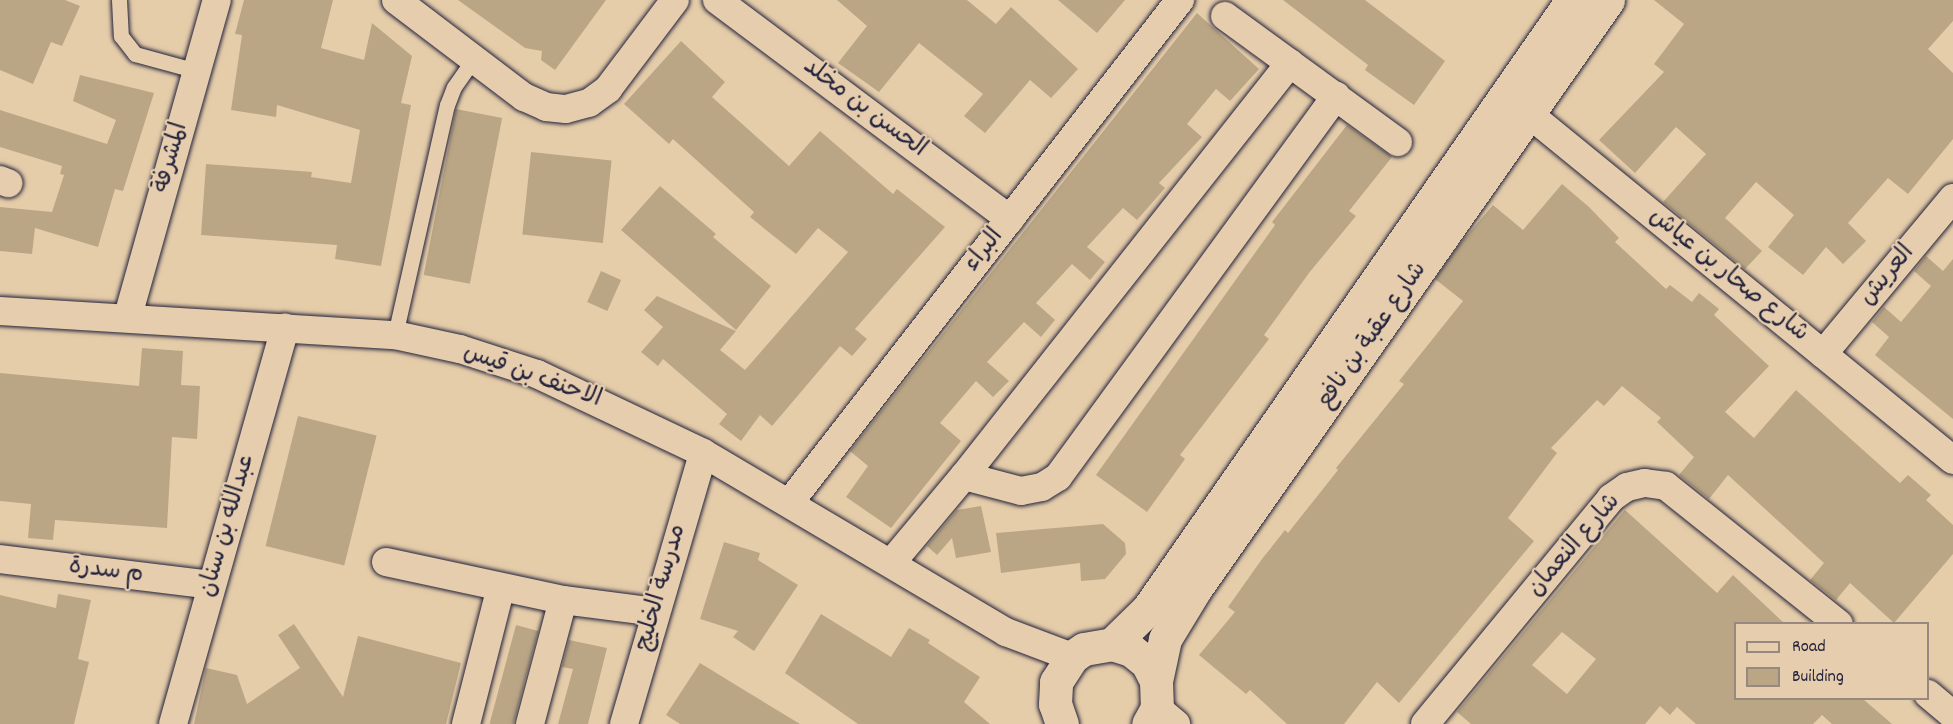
<!DOCTYPE html>
<html>
<head>
<meta charset="utf-8">
<style>
  body { margin:0 }
  #map { position:relative; width:1953px; height:724px; overflow:hidden; background:#e6cdaa; font-family:Dekko,"Playpen Sans Arabic",sans-serif }
  div>[style] { position:absolute }
  [style*='--x'] { left:calc(var(--x)*1px); top:calc(var(--y)*1px); width:calc(var(--w)*1px); rotate:calc(var(--a)*1deg) }
  .building>* { inset:0; background:#baa685; transform-origin:0 0 }
  .roads { filter:drop-shadow(0 0 2px #22223b) drop-shadow(0 0 2px #22223b) }
  .lane>* { height:15px; margin:-7.5px; padding:0 7.5px; transform-origin:7.5px; border-radius:7.5px; background:#e6cdae }
  .street>* { height:28px; margin:-14px; padding:0 14px; transform-origin:14px; border-radius:14px; background:#e6cdae }
  .secondary>* { height:33px; margin:-16.5px; padding:0 16.5px; transform-origin:16.5px; border-radius:16.5px; background:#e6cdae }
  span { translate:-50% -50%; white-space:nowrap; text-align:center; line-height:1.15; -webkit-text-stroke:4.5px #e6cdae; paint-order:stroke }
  .street-label { font-size:24px; color:#22223b }
  .legend { position:absolute; left:1734px; top:622px; width:195px; height:78px; box-sizing:border-box; background:#e6cdae; border:2px solid #988980; margin:0; padding:8px 10px; list-style:none; font-size:18px; color:#22223b }
  .legend li { display:flex; align-items:center; gap:12px; height:30px }
  .legend b { width:30px; border:2px solid #988980 }
</style>
</head>
<body>
<div id="map">
  <div class="building">
    <i style="clip-path:polygon(0 0,65px 0,80px 6px,62px 46px,51px 42px,33px 84px,0 70px)"></i>
    <i style="clip-path:polygon(244px 0,333px 0,321px 48px,364px 60px,372px 23px,412px 56px,401px 103px,411px 105px,381px 266px,335px 259px,337px 245px,201px 235px,206px 164px,312px 172px,311px 177px,351px 183px,360px 130px,277px 105px,276px 117px,231px 110px,242px 35px,235px 34px)"></i>
    <i style="clip-path:polygon(458px 0,606px 0,555px 70px,541px 60px,542px 51px,525px 48px)"></i>
    <i style="clip-path:polygon(837px 0,967px 0,996px 24px,1011px 7px,1078px 69px,1051px 98px,1030px 80px,985px 133px,964px 116px,983px 94px,919px 43px,879px 92px,838px 63px,867px 26px)"></i>
    <i style="clip-path:polygon(1058px 0,1125px 0,1097px 33px)"></i>
    <i style="clip-path:polygon(1283px 0,1365px 0,1445px 61px,1414px 105px,1365px 70px,1368px 65px)"></i>
    <i style="clip-path:polygon(1654px 0,1953px 0,1953px 21px,1928px 49px,1953px 73px,1953px 139px,1908px 194px,1888px 178px,1848px 223px,1866px 241px,1843px 264px,1826px 247px,1803px 275px,1768px 247px,1794px 215px,1756px 182px,1725px 218px,1762px 251px,1745px 269px,1663px 202px,1706px 154px,1676px 127px,1635px 173px,1599px 140px,1664px 72px,1654px 64px,1684px 24px)"></i>
    <i style="clip-path:polygon(1197px 13px,1259px 69px,1230px 101px,1216px 89px,1187px 124px,1202px 137px,1159px 183px,1165px 188px,1137px 220px,1123px 208px,1087px 247px,1105px 262px,1090px 280px,1072px 264px,1036px 303px,1055px 320px,1041px 337px,1024px 322px,987px 362px,1009px 381px,993px 397px,976px 381px,940px 423px,961px 441px,891px 528px,846px 497px,868px 466px,850px 451px)"></i>
    <i style="clip-path:polygon(681px 41px,725px 82px,712px 97px,789px 166px,820px 131px,893px 194px,897px 189px,945px 227px,855px 329px,867px 339px,852px 356px,840px 346px,772px 426px,760px 415px,741px 441px,719px 424px,727px 414px,663px 359px,658px 366px,641px 352px,663px 327px,644px 310px,657px 296px,736px 331px,720px 350px,745px 370px,848px 252px,818px 228px,796px 254px,750px 217px,754px 212px,673px 139px,669px 144px,624px 104px)"></i>
    <i style="clip-path:polygon(80px 75px,154px 93px,123px 191px,115px 189px,98px 247px,35px 228px,32px 254px,0 251px,0 207px,52px 212px,64px 175px,60px 174px,62px 166px,0 147px,0 110px,107px 144px,116px 120px,73px 101px)"></i>
    <i style="left:456px;top:109px;width:47px;height:169px;rotate:11deg"></i>
    <i style="clip-path:polygon(1347px 125px,1392px 157px,1349px 211px,1356px 216px,1309px 273px,1264px 335px,1269px 339px,1180px 455px,1185px 459px,1147px 512px,1096px 475px,1275px 225px,1272px 222px)"></i>
    <i style="left:531px;top:152px;width:81px;height:83px;rotate:6deg"></i>
    <i style="clip-path:polygon(1562px 184px,1589px 207px,1619px 238px,1615px 242px,1666px 289px,1670px 285px,1692px 302px,1699px 293px,1719px 309px,1714px 315px,1769px 366px,1725px 412px,1754px 438px,1796px 390px,1900px 483px,1908px 475px,1931px 495px,1926px 500px,1953px 525px,1953px 554px,1894px 623px,1850px 583px,1836px 600px,1810px 580px,1824px 563px,1728px 475px,1709px 499px,1679px 475px,1694px 457px,1657px 422px,1661px 418px,1622px 386px,1604px 406px,1597px 400px,1551px 448px,1557px 453px,1508px 518px,1534px 541px,1399px 703px,1377px 682px,1344px 724px,1287px 724px,1250px 690px,1246px 694px,1199px 655px,1235px 612px,1228px 607px,1262px 559px,1285px 530px,1288px 533px,1338px 470px,1336px 468px,1404px 384px,1399px 381px,1463px 301px,1435px 279px,1458px 246px,1493px 205px,1523px 230px)"></i>
    <i style="clip-path:polygon(660px 186px,716px 234px,713px 237px,771px 286px,736px 330px,621px 230px)"></i>
    <i style="clip-path:polygon(1926px 256px,1943px 271px,1953px 259px,1953px 419px,1875px 355px,1889px 337px,1872px 322px,1884px 307px,1901px 322px,1931px 286px,1914px 271px)"></i>
    <i style="left:601px;top:271px;width:22px;height:34px;rotate:24deg"></i>
    <i style="clip-path:polygon(142px 348px,183px 351px,181px 385px,200px 386px,197px 439px,172px 437px,167px 528px,55px 520px,53px 540px,28px 538px,31px 504px,0 501px,0 373px,139px 386px)"></i>
    <i style="left:298px;top:416px;width:81px;height:134px;rotate:14deg"></i>
    <i style="clip-path:polygon(981px 506px,991px 552px,956px 558px,952px 538px,937px 555px,927px 546px,957px 510px)"></i>
    <i style="clip-path:polygon(evenodd,1625px 510px,1717px 593px,1733px 575px,1785px 624px,1736px 624px,1736px 699px,1863px 699px,1892px 724px,1832px 724px,1822px 715px,1813px 724px,1696px 724px,1677px 707px,1670px 715px,1660px 706px,1645px 724px,1471px 724px,1457px 712px,1625px 510px,1562px 632px,1596px 659px,1567px 694px,1532px 665px,1562px 632px)"></i>
    <i style="clip-path:polygon(1103px 524px,1125px 543px,1126px 554px,1105px 579px,1081px 581px,1080px 563px,1001px 573px,996px 533px)"></i>
    <i style="clip-path:polygon(724px 542px,760px 553px,758px 560px,798px 585px,754px 651px,733px 637px,738px 631px,700px 619px)"></i>
    <i style="clip-path:polygon(58px 594px,91px 600px,78px 659px,89px 662px,74px 724px,0 724px,0 595px,56px 608px)"></i>
    <i style="clip-path:polygon(821px 614px,891px 657px,909px 628px,930px 640px,928px 643px,980px 677px,964px 702px,990px 724px,858px 724px,785px 673px)"></i>
    <i style="clip-path:polygon(294px 624px,343px 697px,358px 636px,461px 663px,446px 724px,194px 724px,206px 668px,237px 675px,247px 704px,300px 668px,278px 635px)"></i>
    <i style="left:516px;top:625px;width:23px;height:102px;rotate:15deg"></i>
    <i style="clip-path:polygon(569px 640px,607px 648px,588px 724px,558px 724px,573px 669px,562px 667px)"></i>
    <i style="clip-path:polygon(700px 663px,749px 693px,800px 724px,680px 724px,666px 715px)"></i>
  </div>
  <div class="roads">
    <div class="lane">
      <i style="--x:119;--y:0;--w:36;--a:87"></i>
      <i style="--x:121;--y:36;--w:23;--a:52"></i>
      <i style="--x:135;--y:54;--w:64;--a:15.3"></i>
      <i style="--x:395;--y:335;--w:236;--a:-77.3"></i>
      <i style="--x:447;--y:105;--w:19;--a:-69"></i>
      <i style="--x:454;--y:87;--w:33;--a:-55"></i>
    </div>
    <div class="street">
      <i style="--x:396;--y:0;--w:161;--a:37.2"></i>
      <i style="--x:524;--y:97;--w:24;--a:24"></i>
      <i style="--x:546;--y:107;--w:20;--a:6"></i>
      <i style="--x:566;--y:109;--w:24;--a:-15"></i>
      <i style="--x:589;--y:103;--w:24;--a:-36"></i>
      <i style="--x:608;--y:89;--w:111;--a:-53"></i>
      <i style="--x:717;--y:0;--w:366;--a:36.8"></i>
      <i style="--x:1225;--y:16;--w:214;--a:36.1"></i>
      <i style="--x:1290;--y:63;--w:526;--a:128.29"></i>
      <i style="--x:964;--y:476;--w:59;--a:14.7"></i>
      <i style="--x:1021;--y:491;--w:21;--a:-11"></i>
      <i style="--x:1042;--y:487;--w:19;--a:-32"></i>
      <i style="--x:1058;--y:477;--w:472;--a:-53.9"></i>
      <i style="--x:1515;--y:95;--w:24;--a:54"></i>
      <i style="--x:1529;--y:114;--w:547;--a:39.22"></i>
      <i style="--x:0;--y:180;--w:9;--a:21"></i>
      <i style="--x:0;--y:311;--w:396;--a:3.5"></i>
      <i style="--x:395;--y:335;--w:66;--a:12.2"></i>
      <i style="--x:460;--y:349;--w:81;--a:18"></i>
      <i style="--x:537;--y:374;--w:184;--a:25.4"></i>
      <i style="--x:703;--y:453;--w:352;--a:30.6"></i>
      <i style="--x:1006;--y:632;--w:71;--a:20.7"></i>
      <i style="--x:128;--y:316;--w:328;--a:-74.3"></i>
      <i style="--x:1823;--y:354;--w:203;--a:-50.2"></i>
      <i style="--x:790;--y:502;--w:636;--a:-52.16"></i>
      <i style="--x:0;--y:559;--w:213;--a:7"></i>
      <i style="--x:386;--y:562;--w:181;--a:12.1"></i>
      <i style="--x:563;--y:600;--w:93;--a:7.4"></i>
      <i style="--x:892;--y:562;--w:112;--a:-50.1"></i>
      <i style="--x:1928;--y:694;--w:33;--a:40"></i>
      <i style="--x:1157;--y:708;--w:25;--a:40"></i>
      <i style="--x:173;--y:724;--w:412;--a:-74.2"></i>
      <i style="--x:466;--y:724;--w:141;--a:-75.7"></i>
      <i style="--x:530;--y:724;--w:128;--a:-75.1"></i>
      <i style="--x:624;--y:724;--w:282;--a:-73.7"></i>
      <i style="--x:1425;--y:724;--w:293;--a:-50.5"></i>
      <i style="--x:1611;--y:498;--w:19;--a:-35"></i>
      <i style="--x:1627;--y:487;--w:18;--a:-13"></i>
      <i style="--x:1645;--y:483;--w:21;--a:8"></i>
      <i style="--x:1666;--y:486;--w:221;--a:38.6"></i>
    </div>
    <div class="secondary">
      <i style="--x:1112;--y:644;--w:50;--a:-44.2"></i>
      <i style="--x:1148;--y:609;--w:742;--a:-55.15"></i>
      <i style="--x:1156;--y:681;--w:43;--a:-77.9"></i>
      <i style="--x:1165;--y:639;--w:60;--a:-58.7"></i>
      <i style="--x:1196;--y:588;--w:718;--a:-54.98"></i>
      <i style="--x:1062;--y:724;--w:21;--a:-109"></i>
      <i style="--x:1055;--y:704;--w:22;--a:-87"></i>
      <i style="--x:1056;--y:682;--w:30;--a:-57"></i>
      <i style="--x:1072;--y:657;--w:14;--a:-34"></i>
      <i style="--x:1084;--y:649;--w:28;--a:-10"></i>
      <i style="--x:1112;--y:644;--w:20;--a:18"></i>
      <i style="--x:1131;--y:650;--w:21;--a:39"></i>
      <i style="--x:1147;--y:663;--w:20;--a:63"></i>
      <i style="--x:1156;--y:681;--w:27;--a:88"></i>
      <i style="--x:1157;--y:708;--w:18;--a:119"></i>
    </div>
  </div>
  <div class="street-label">
    <span style="left:864px;top:109px;rotate:37deg">الحسن بن مخلد</span>
    <span style="left:172px;top:158px;rotate:-74deg">المشرفة</span>
    <span style="left:985px;top:251px;rotate:-52deg">البراء</span>
    <span style="left:1728px;top:276px;rotate:39deg">شارع صحار بن عياش</span>
    <span style="left:1888px;top:276px;rotate:-50deg">العريش</span>
    <span style="left:1373px;top:336px;rotate:-55deg">شارع عقبة بن نافع</span>
    <span style="left:532px;top:377px;rotate:20deg">الاحنف بن قيس</span>
    <span style="left:228px;top:526px;rotate:-74deg">عبدالله بن سنان</span>
    <span style="left:1575px;top:546px;rotate:-49deg">شارع النعمان</span>
    <span style="left:106px;top:572px;rotate:7deg">م سدرة</span>
    <span style="left:662px;top:588px;rotate:-74deg">مدرسة الخليج</span>
  </div>
  <ul class="legend">
  <li><b style="height:8px;background:#e6cdae"></b>Road</li>
  <li><b style="height:16px;background:#baa685"></b>Building</li>
  </ul>
</div>
</body>
</html>
